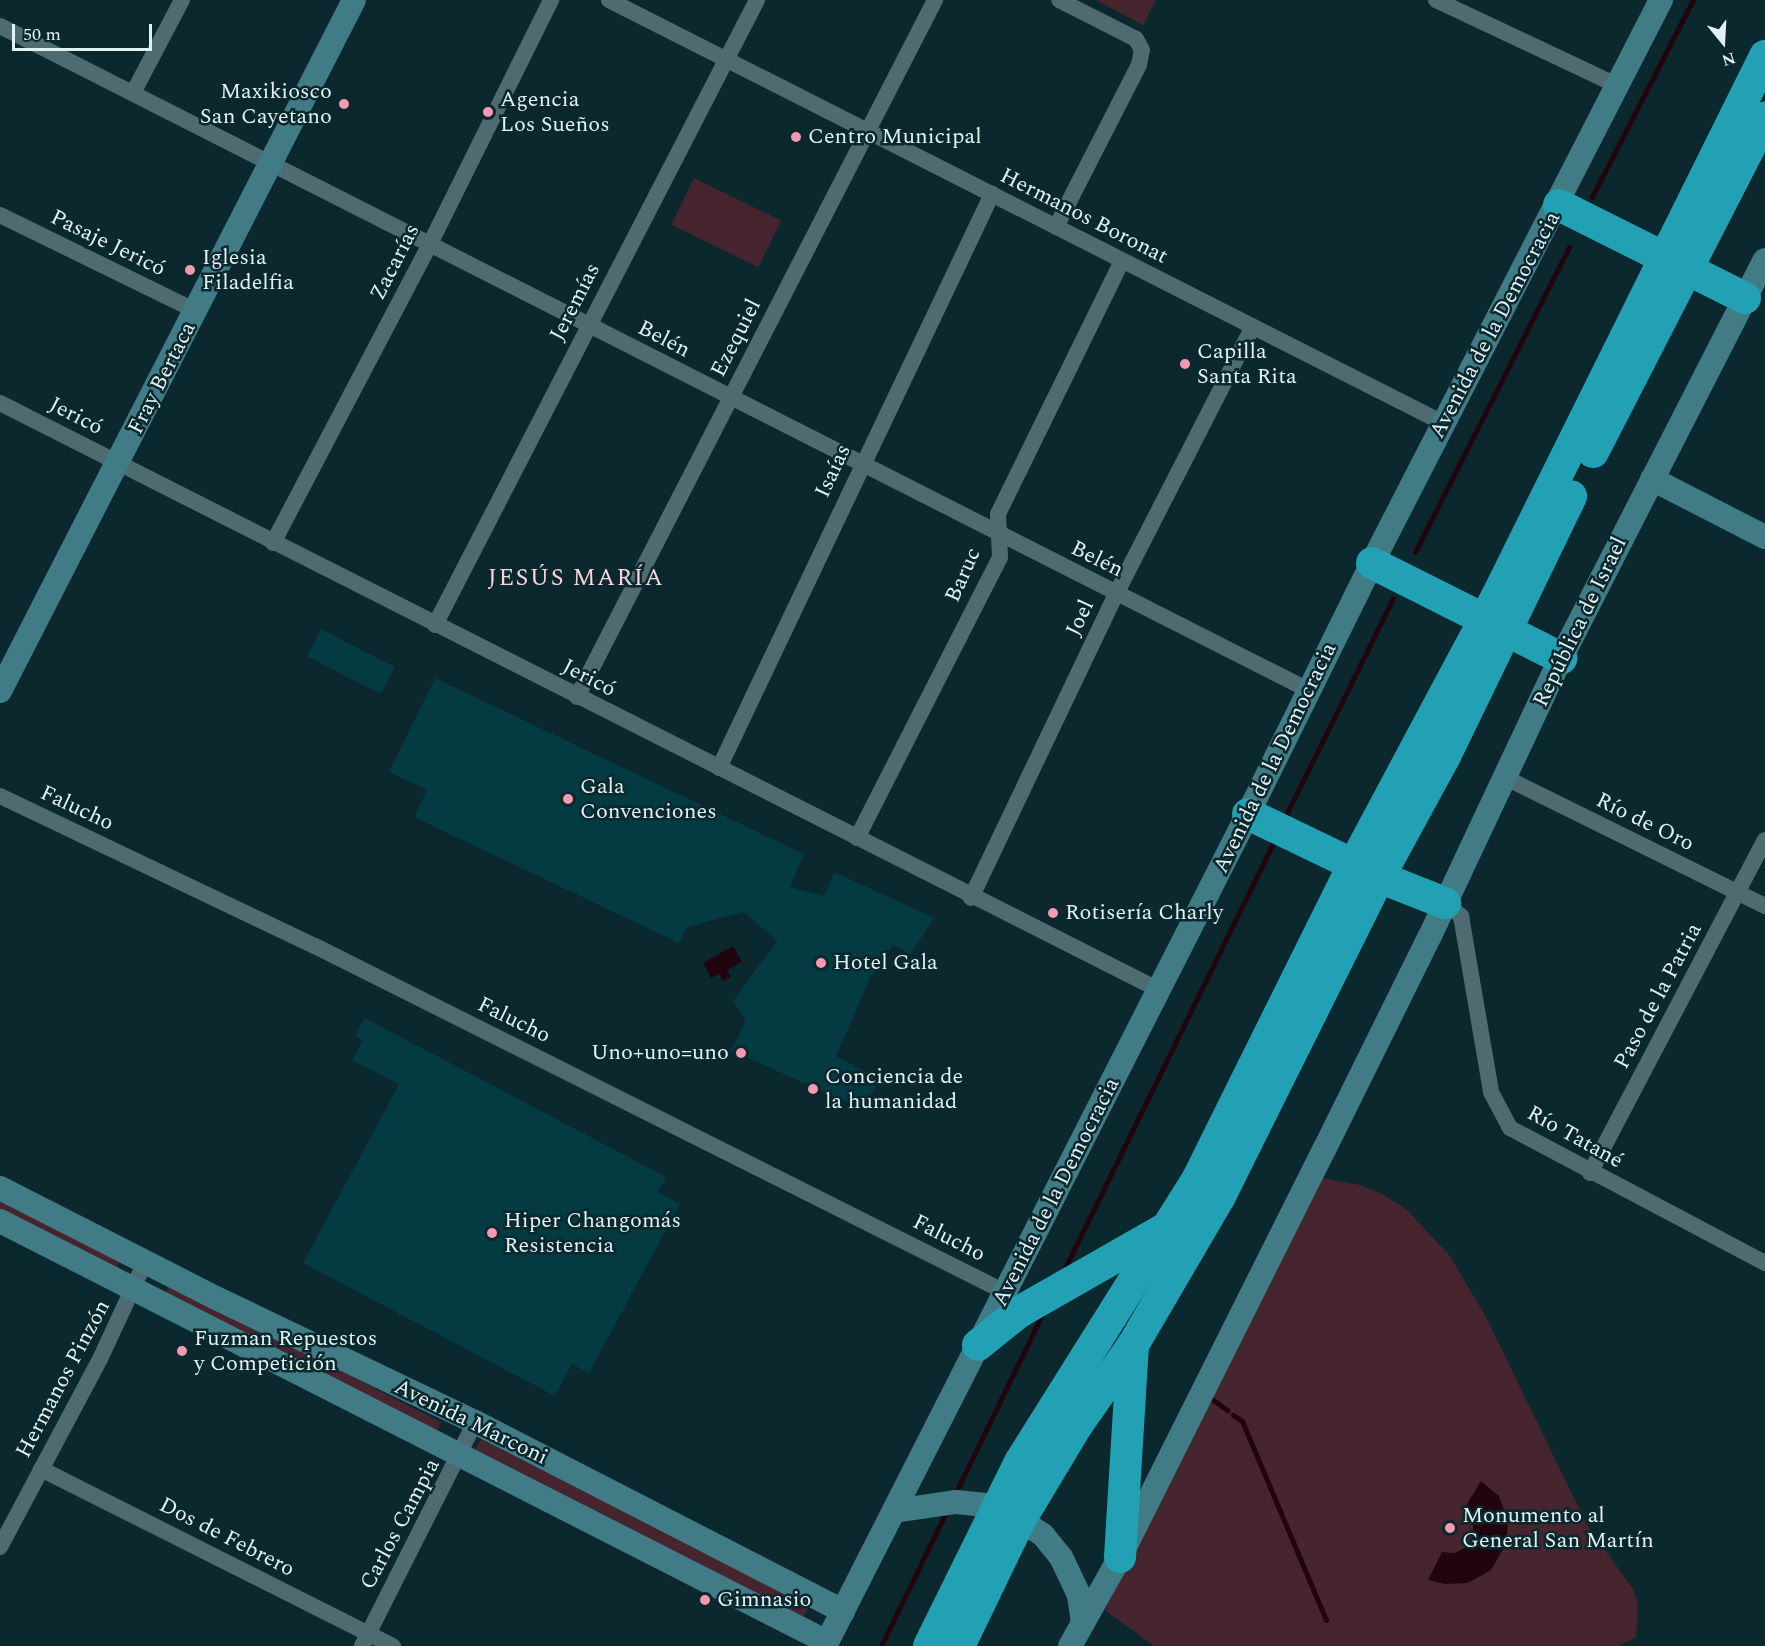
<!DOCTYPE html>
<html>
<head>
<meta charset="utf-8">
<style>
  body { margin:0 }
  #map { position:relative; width:1765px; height:1646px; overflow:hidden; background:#0a282d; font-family:Spectral,serif }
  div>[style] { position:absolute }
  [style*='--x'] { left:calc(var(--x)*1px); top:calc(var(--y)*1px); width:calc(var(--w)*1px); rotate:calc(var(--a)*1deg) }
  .green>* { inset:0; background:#46252e; transform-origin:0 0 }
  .water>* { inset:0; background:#21040e }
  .stream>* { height:5px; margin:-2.5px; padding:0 2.5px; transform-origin:2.5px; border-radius:2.5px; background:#21040e }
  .building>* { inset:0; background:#043a42; transform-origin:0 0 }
  .street>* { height:16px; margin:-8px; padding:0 8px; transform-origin:8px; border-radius:8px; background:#4e6b71 }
  .secondary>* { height:24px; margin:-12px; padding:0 12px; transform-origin:12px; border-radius:12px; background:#417b85 }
  .highway>* { height:32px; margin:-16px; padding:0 16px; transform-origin:16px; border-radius:16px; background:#23a1b4 }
  .dots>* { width:16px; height:16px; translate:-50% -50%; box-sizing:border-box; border:3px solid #0a282d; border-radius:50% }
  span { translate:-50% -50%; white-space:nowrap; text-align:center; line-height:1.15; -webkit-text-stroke:5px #0a282d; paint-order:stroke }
  .poi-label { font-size:22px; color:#e1f1f4 }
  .right { translate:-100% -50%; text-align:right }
  .left { translate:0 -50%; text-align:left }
  .street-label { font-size:22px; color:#e1f1f4 }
  .neighbourhood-label { font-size:24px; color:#f7d5dd; letter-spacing:1.5px }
  .north { position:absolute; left:1693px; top:12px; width:60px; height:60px; -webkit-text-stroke:4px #0a282d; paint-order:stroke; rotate:162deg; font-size:16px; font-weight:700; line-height:24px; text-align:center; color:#e1f1f4 }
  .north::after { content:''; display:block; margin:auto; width:21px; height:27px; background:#e1f1f4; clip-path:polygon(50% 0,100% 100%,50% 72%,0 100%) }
  .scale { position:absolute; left:12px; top:24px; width:140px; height:27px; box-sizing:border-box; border:3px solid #e1f1f4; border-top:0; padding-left:8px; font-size:18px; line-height:21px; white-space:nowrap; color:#e1f1f4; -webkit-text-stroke:4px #0a282d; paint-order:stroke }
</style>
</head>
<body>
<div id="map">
  <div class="green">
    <i style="clip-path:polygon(1096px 0,1156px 0,1143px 25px)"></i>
    <i style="left:694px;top:178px;width:97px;height:52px;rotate:26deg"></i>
    <i style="clip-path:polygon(1323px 1178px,1360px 1185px,1384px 1195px,1407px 1210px,1450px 1256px,1486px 1317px,1587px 1525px,1633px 1589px,1638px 1604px,1636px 1637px,1619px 1646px,1154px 1646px,1105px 1610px)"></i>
    <i style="left:0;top:1199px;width:135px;height:13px;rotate:27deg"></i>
    <i style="left:170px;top:1284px;width:305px;height:11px;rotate:27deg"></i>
    <i style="left:481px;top:1439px;width:368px;height:12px;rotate:27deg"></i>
  </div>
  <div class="water">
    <i style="clip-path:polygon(733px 946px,742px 962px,727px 970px,731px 977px,723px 981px,719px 974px,711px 978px,703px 963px)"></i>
    <i style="clip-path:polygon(1481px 1481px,1499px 1496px,1508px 1521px,1506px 1544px,1491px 1570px,1468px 1583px,1445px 1584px,1428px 1580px,1442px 1552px,1455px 1553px,1468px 1546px,1474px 1534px,1472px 1520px,1464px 1509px)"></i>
  </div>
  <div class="stream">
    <i style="--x:1592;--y:197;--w:221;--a:-62.9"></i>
    <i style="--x:1415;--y:552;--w:342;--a:-63.2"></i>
    <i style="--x:1284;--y:819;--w:246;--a:-63.7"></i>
    <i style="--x:1063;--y:1272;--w:479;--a:-63.9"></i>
    <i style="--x:1212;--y:1399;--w:19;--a:36"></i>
    <i style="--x:1233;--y:1415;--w:11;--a:34"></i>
    <i style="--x:1242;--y:1421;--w:216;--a:67.1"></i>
    <i style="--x:956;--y:1492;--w:199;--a:-64.1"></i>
    <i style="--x:881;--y:1646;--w:147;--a:-64.1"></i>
  </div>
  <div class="building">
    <i style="left:321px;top:629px;width:83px;height:31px;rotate:27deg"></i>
    <i style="clip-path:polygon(435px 678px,804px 854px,790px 887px,824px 896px,834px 872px,935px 918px,910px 954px,893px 945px,871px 976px,836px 1056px,880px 1080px,861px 1109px,731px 1050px,746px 1021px,733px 1001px,777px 941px,744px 912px,687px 927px,679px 943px,414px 817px,427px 790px,389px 772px)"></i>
    <i style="clip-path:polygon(365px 1018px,666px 1177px,658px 1192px,680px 1204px,589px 1373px,572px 1364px,555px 1396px,303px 1263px,399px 1084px,352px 1060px,363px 1040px,355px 1036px)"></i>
  </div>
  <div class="street">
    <i style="--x:609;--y:0;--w:935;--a:26.89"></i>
    <i style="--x:1436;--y:0;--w:200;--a:25.2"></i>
    <i style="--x:0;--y:26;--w:1467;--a:26.91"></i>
    <i style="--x:133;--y:93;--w:105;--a:-62.2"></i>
    <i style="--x:0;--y:215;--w:218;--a:26.1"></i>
    <i style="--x:1056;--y:227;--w:182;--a:-62.9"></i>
    <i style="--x:1139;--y:65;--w:15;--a:-79"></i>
    <i style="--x:1142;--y:50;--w:13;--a:-119"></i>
    <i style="--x:1136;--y:39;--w:86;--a:-153.1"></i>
    <i style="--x:0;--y:403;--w:1299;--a:26.86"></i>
    <i style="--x:273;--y:543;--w:335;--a:-62.3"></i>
    <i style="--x:429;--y:246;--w:275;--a:-63.6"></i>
    <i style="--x:435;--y:625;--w:703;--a:-62.74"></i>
    <i style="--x:577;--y:697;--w:784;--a:-62.81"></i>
    <i style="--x:719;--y:768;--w:636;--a:-64.56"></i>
    <i style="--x:1506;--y:778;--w:289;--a:26.3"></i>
    <i style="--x:0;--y:796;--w:349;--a:25.5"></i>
    <i style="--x:315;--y:946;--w:772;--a:26.63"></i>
    <i style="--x:857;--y:838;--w:315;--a:-63"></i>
    <i style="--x:1000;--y:557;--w:43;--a:-92.7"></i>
    <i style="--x:998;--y:514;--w:282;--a:-63.9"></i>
    <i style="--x:971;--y:898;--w:337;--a:-64.5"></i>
    <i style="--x:1116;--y:594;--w:299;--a:-62.9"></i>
    <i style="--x:1445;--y:903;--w:21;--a:39"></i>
    <i style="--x:1461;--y:916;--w:179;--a:80.3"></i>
    <i style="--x:1491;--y:1092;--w:41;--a:62.2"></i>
    <i style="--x:1510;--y:1128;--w:289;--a:27.9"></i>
    <i style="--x:1590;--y:1173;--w:376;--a:-62.3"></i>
    <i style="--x:41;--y:1469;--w:394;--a:26.7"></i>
    <i style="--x:0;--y:1547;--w:213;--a:-62"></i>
    <i style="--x:100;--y:1359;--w:107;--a:-65.1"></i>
    <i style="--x:362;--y:1646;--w:251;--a:-63.2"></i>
  </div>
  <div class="secondary">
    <i style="--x:1652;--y:479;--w:127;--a:27.2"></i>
    <i style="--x:0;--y:691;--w:776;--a:-62.87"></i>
    <i style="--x:0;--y:1188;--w:242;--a:27"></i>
    <i style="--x:216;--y:1298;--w:287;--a:25.6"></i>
    <i style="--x:475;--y:1422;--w:414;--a:27.2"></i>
    <i style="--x:0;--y:1221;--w:928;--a:26.98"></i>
    <i style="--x:894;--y:1511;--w:63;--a:-8.3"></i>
    <i style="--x:956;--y:1502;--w:40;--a:5.7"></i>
    <i style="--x:996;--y:1506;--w:28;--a:30"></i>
    <i style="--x:1020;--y:1520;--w:27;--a:33"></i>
    <i style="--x:1043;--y:1535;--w:28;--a:51"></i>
    <i style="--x:1061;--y:1557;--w:42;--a:64.7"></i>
    <i style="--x:1079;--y:1595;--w:28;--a:82"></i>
    <i style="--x:825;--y:1646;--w:933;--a:-63.05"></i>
    <i style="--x:1248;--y:814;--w:280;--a:-63.7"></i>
    <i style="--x:1372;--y:563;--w:633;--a:-62.83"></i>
    <i style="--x:1070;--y:1646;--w:102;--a:-60.7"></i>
    <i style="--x:1120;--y:1557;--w:457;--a:-63.4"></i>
    <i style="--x:1325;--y:1148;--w:237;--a:-63.7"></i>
    <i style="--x:1430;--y:936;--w:307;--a:-64.8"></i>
    <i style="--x:1561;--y:658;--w:447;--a:-62.9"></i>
  </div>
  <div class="highway">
    <i style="--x:1559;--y:205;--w:208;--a:26.6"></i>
    <i style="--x:1593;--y:452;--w:376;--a:-62.8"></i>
    <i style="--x:1372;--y:563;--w:212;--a:26.7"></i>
    <i style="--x:1248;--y:814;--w:145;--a:25.7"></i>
    <i style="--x:1379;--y:877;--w:71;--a:21.5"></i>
    <i style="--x:978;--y:1345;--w:53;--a:-38.8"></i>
    <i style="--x:1019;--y:1312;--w:166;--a:-29.7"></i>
    <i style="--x:1120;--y:1557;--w:212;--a:-86.5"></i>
    <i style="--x:929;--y:1646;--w:205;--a:-63.7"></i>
    <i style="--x:1020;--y:1462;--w:333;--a:-57.9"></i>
    <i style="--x:1197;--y:1180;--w:353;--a:-63.6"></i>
    <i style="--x:1354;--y:864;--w:304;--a:-61.9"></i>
    <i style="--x:1497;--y:596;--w:603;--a:-63.6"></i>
    <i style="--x:959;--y:1646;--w:140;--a:-64.2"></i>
    <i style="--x:1020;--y:1520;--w:111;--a:-59"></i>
    <i style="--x:1077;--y:1425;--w:98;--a:-55"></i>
    <i style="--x:1133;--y:1345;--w:170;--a:-59.7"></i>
    <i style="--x:1219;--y:1198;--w:359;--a:-63.5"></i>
    <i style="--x:1379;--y:877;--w:136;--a:-61.4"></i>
    <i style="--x:1444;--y:758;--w:291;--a:-64.1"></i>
  </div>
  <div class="dots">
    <i style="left:344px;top:104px;background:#f19ab2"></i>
    <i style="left:488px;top:112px;background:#f19ab2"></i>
    <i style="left:796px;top:137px;background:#f19ab2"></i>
    <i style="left:190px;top:270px;background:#f19ab2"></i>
    <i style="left:1185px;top:364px;background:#f19ab2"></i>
    <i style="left:568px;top:799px;background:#f19ab2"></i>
    <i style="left:1053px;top:913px;background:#f19ab2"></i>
    <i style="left:821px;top:963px;background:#f19ab2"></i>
    <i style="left:741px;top:1053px;background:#f19ab2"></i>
    <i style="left:813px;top:1089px;background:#f19ab2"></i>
    <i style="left:492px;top:1233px;background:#f19ab2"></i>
    <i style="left:182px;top:1351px;background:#f19ab2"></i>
    <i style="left:1450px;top:1528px;background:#f19ab2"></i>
    <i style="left:705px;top:1600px;background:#f19ab2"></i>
  </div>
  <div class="poi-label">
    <span class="right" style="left:332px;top:104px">Maxikiosco<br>San Cayetano</span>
    <span class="left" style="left:500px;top:112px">Agencia<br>Los Sueños</span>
    <span class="left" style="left:808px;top:137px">Centro Municipal</span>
    <span class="left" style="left:202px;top:270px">Iglesia<br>Filadelfia</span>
    <span class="left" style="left:1197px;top:364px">Capilla<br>Santa Rita</span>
    <span class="left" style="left:580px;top:799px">Gala<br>Convenciones</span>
    <span class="left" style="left:1065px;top:913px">Rotisería Charly</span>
    <span class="left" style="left:833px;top:963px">Hotel Gala</span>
    <span class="right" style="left:729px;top:1053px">Uno+uno=uno</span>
    <span class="left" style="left:825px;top:1089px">Conciencia de<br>la humanidad</span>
    <span class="left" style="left:504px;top:1233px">Hiper Changomás<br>Resistencia</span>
    <span class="left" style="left:194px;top:1351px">Fuzman Repuestos<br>y Competición</span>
    <span class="left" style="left:1462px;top:1528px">Monumento al<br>General San Martín</span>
    <span class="left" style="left:717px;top:1600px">Gimnasio</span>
  </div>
  <div class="street-label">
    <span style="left:1084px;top:216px;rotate:27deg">Hermanos Boronat</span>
    <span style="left:108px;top:243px;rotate:26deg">Pasaje Jericó</span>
    <span style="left:395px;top:262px;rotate:-63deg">Zacarías</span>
    <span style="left:575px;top:302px;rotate:-63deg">Jeremías</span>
    <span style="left:1495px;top:325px;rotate:-62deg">Avenida de la Democracia</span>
    <span style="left:736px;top:338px;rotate:-63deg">Ezequiel</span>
    <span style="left:664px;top:339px;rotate:27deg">Belén</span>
    <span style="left:162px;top:378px;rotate:-63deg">Fray Bertaca</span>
    <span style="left:76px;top:416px;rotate:27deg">Jericó</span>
    <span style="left:833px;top:471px;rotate:-65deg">Isaías</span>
    <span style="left:1097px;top:559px;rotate:26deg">Belén</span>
    <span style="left:963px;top:575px;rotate:-66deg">Baruc</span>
    <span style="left:1080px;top:618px;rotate:-65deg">Joel</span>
    <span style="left:1580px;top:622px;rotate:-64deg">República de Israel</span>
    <span style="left:589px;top:678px;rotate:27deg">Jericó</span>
    <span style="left:1275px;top:758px;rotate:-64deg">Avenida de la Democracia</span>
    <span style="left:77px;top:808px;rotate:25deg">Falucho</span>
    <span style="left:1645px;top:822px;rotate:26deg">Río de Oro</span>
    <span style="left:1658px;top:996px;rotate:-62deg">Paso de la Patria</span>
    <span style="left:514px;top:1020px;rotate:26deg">Falucho</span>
    <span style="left:1575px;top:1137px;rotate:29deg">Río Tatané</span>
    <span style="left:1056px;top:1192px;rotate:-63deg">Avenida de la Democracia</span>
    <span style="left:949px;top:1238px;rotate:27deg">Falucho</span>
    <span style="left:63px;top:1379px;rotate:-62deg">Hermanos Pinzón</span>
    <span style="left:471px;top:1422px;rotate:26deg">Avenida Marconi</span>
    <span style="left:400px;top:1524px;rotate:-62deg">Carlos Campia</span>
    <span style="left:227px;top:1537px;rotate:27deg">Dos de Febrero</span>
  </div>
  <div class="neighbourhood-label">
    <span style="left:576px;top:579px">JESÚS MARÍA</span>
  </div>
  <div class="north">N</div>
  <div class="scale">50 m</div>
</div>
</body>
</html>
